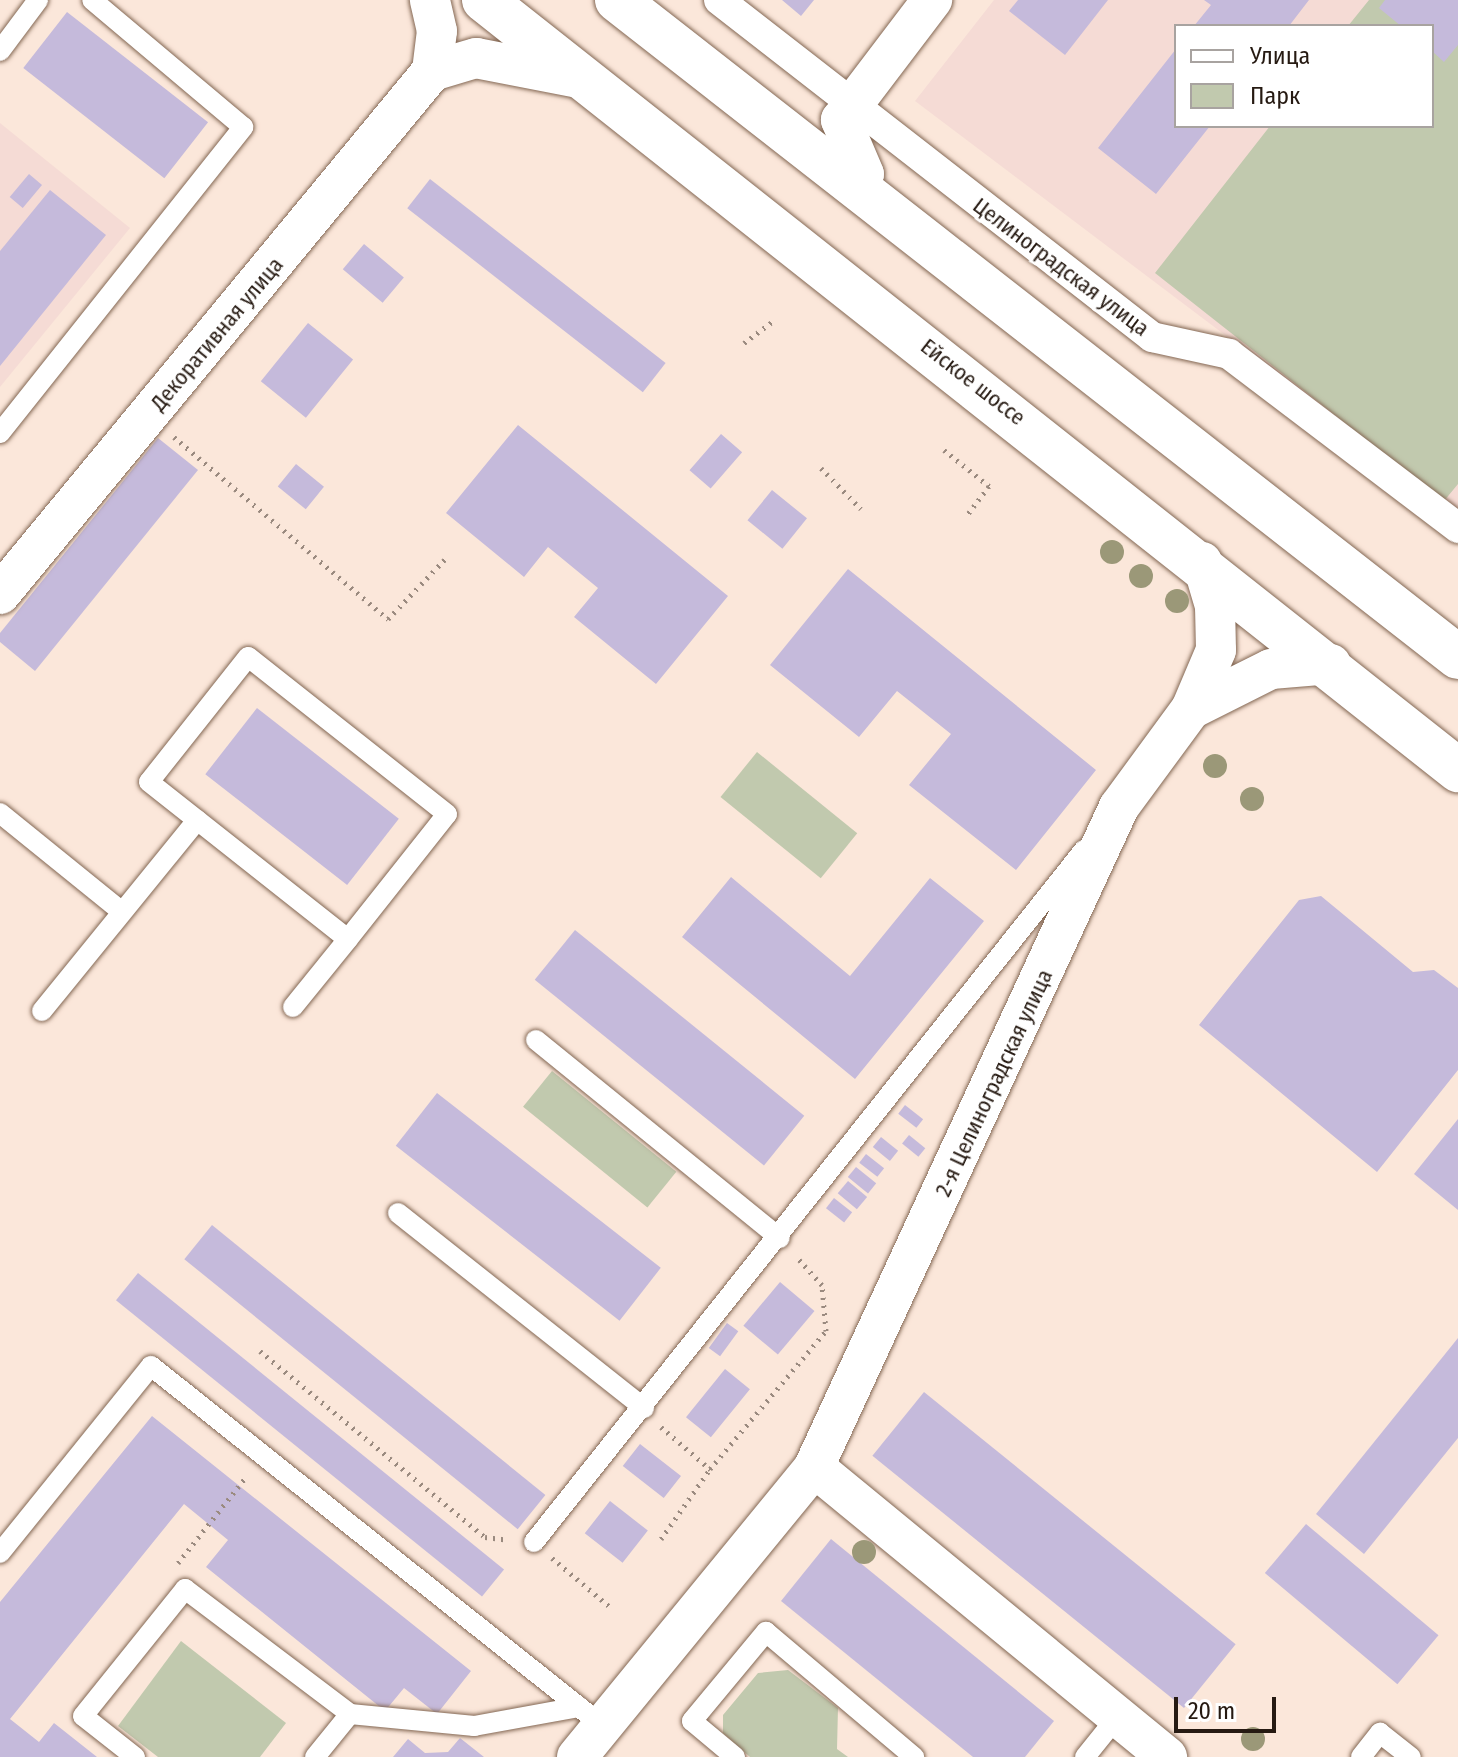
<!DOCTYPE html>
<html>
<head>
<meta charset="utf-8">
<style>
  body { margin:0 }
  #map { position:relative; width:1458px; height:1757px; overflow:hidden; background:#fbe7da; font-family:"Fira Sans Condensed",sans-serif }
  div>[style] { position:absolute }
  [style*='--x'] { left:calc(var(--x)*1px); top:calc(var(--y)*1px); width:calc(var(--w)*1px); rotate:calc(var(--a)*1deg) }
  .education>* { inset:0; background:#f5dbd5 }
  .green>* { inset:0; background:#c1c9ae; transform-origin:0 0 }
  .building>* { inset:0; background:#c5badb; transform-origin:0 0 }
  .path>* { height:5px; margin-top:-2.5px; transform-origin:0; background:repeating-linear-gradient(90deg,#9a8a7f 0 2px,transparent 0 8px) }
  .roads { filter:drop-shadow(0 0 2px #836753) drop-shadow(0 0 2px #836753) }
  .service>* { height:20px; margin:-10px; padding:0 10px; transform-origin:10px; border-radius:10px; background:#fff }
  .pedestrian>* { height:30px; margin:-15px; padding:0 15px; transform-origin:15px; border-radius:15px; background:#fff }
  .minor>* { height:40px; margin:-20px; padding:0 20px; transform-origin:20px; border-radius:20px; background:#fff }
  .primary>* { height:44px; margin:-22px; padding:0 22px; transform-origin:22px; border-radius:22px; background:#fff }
  .trees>* { width:24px; height:24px; margin:-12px; border-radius:50%; background:#9b9878 }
  span { translate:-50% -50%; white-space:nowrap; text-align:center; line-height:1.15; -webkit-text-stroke:6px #fff; paint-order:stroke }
  .street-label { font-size:22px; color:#261a12 }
  .legend { position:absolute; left:1174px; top:24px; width:260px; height:104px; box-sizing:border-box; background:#fff; border:2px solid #a8a3a0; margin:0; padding:10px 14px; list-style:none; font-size:24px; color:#261a12 }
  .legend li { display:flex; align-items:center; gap:16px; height:40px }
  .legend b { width:40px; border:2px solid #a8a3a0 }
  .scale { position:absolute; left:1174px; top:1697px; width:102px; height:36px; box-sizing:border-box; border:4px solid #261a12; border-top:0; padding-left:10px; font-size:24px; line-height:28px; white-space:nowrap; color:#261a12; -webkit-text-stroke:6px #fff; paint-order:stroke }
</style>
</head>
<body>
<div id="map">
  <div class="education">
    <i style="clip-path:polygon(evenodd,994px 0,1458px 0,1458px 511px,915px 101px,994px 0,1176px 26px,1432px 26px,1432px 126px,1176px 126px,1176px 26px)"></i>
    <i style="clip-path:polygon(0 123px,130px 228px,0 387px)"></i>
  </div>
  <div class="green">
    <i style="clip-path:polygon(1369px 0,1458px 0,1458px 484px,1444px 501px,1155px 273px,1270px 126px,1432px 126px,1432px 26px,1348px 26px)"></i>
    <i style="left:757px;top:752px;width:129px;height:58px;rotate:39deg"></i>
    <i style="left:552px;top:1071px;width:160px;height:46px;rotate:39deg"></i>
    <i style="clip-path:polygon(181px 1641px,286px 1723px,260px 1757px,158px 1757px,118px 1726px)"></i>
    <i style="clip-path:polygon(788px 1670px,838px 1708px,837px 1749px,848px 1757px,750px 1757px,723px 1733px,723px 1715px,758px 1673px)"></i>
  </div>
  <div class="building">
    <i style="clip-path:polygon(782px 0,814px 0,801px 16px)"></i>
    <i style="clip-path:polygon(1018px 0,1108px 0,1065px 55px,1009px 11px)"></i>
    <i style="clip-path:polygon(1204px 0,1309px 0,1289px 26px,1194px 26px,1211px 5px)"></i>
    <i style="clip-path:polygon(1385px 0,1458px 0,1458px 45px,1444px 62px,1432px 51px,1432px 26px,1401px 26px,1379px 8px)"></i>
    <i style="left:67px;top:12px;width:179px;height:71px;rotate:38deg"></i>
    <i style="clip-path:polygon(1176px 49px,1176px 126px,1210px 126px,1156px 194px,1098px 148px)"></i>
    <i style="left:29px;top:174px;width:17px;height:30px;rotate:40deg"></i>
    <i style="left:430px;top:179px;width:299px;height:37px;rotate:38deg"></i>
    <i style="clip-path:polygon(50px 190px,106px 235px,0 366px,0 251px)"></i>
    <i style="left:364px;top:244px;width:52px;height:33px;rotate:40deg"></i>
    <i style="left:308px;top:323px;width:58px;height:75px;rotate:39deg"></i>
    <i style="clip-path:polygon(518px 425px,728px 596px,656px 684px,574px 617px,598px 588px,548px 547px,524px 577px,446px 513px)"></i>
    <i style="left:721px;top:434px;width:28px;height:48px;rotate:41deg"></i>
    <i style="clip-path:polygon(158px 438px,198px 470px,35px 671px,0 642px,0 633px)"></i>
    <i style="left:296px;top:464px;width:36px;height:29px;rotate:39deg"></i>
    <i style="left:772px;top:490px;width:45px;height:39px;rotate:39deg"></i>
    <i style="clip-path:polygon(848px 569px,1096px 770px,1016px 870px,909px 785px,951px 734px,897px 691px,859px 737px,770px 665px)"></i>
    <i style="left:257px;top:708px;width:180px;height:84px;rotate:38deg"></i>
    <i style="clip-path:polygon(731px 877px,850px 976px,930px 878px,984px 921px,855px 1079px,682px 937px)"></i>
    <i style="clip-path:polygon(1321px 896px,1413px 972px,1434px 970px,1458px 988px,1458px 1070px,1377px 1172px,1199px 1025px,1299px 900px)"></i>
    <i style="left:575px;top:930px;width:295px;height:64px;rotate:39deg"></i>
    <i style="left:437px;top:1093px;width:284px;height:67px;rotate:38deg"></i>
    <i style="left:905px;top:1105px;width:23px;height:11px;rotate:38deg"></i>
    <i style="clip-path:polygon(1458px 1119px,1458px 1210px,1414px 1174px)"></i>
    <i style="left:909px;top:1135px;width:21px;height:11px;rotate:39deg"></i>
    <i style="left:881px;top:1137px;width:22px;height:13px;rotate:39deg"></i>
    <i style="left:866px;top:1154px;width:23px;height:11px;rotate:38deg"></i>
    <i style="left:856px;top:1167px;width:26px;height:13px;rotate:39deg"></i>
    <i style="left:848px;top:1181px;width:25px;height:16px;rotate:40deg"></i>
    <i style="left:834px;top:1198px;width:23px;height:13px;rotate:38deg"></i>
    <i style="left:212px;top:1225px;width:429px;height:44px;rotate:39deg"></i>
    <i style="left:138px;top:1273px;width:471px;height:35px;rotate:39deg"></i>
    <i style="left:780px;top:1282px;width:45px;height:57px;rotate:40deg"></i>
    <i style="left:727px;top:1323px;width:14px;height:31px;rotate:36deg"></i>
    <i style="clip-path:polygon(1458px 1338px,1458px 1438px,1364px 1554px,1316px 1514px)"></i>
    <i style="left:725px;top:1369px;width:32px;height:62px;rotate:39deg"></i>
    <i style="left:924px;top:1392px;width:401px;height:82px;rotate:39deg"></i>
    <i style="clip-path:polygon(152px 1416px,471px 1671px,437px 1714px,404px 1688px,385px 1711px,206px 1567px,228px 1540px,184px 1504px,10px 1719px,39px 1742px,54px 1723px,97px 1757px,0 1757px,0 1602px)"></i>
    <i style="left:640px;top:1444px;width:52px;height:28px;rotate:38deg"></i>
    <i style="left:610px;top:1501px;width:48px;height:41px;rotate:38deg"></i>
    <i style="left:1306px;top:1524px;width:173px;height:64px;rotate:40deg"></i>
    <i style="clip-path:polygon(831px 1539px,1054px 1721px,1025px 1757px,973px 1757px,781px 1601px)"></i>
    <i style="clip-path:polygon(460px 1738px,484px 1757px,393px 1757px,408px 1739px,425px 1753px,448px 1752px)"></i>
  </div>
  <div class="path">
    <i style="--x:744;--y:343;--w:35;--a:-37"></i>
    <i style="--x:174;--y:437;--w:281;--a:40.4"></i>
    <i style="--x:388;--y:619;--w:86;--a:-46.4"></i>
    <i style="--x:944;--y:450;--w:58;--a:38.7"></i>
    <i style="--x:989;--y:486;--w:38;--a:127"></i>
    <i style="--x:821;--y:468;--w:57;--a:45.7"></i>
    <i style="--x:260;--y:1351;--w:292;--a:39.6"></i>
    <i style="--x:485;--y:1537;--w:23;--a:7"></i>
    <i style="--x:661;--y:1427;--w:65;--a:40.6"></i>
    <i style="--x:710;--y:1469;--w:180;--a:-50"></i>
    <i style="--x:826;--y:1331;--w:46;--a:-95"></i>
    <i style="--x:822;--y:1285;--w:38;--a:-132"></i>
    <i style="--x:661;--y:1539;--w:85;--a:-55"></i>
    <i style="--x:552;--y:1558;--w:75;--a:40.1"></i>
    <i style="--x:178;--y:1563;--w:110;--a:-51.7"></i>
  </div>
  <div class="roads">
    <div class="service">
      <i style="--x:0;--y:51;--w:64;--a:-53.3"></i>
      <i style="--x:0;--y:433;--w:391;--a:-51.5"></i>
      <i style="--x:243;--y:127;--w:197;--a:-139.9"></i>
      <i style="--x:0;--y:813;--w:156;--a:39"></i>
      <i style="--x:293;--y:1007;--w:87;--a:-51"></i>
      <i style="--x:348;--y:939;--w:159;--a:-51.6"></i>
      <i style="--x:447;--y:814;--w:253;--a:-141.7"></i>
      <i style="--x:248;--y:657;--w:159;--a:128.4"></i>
      <i style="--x:149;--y:782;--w:253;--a:38.3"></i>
      <i style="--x:42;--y:1011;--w:246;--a:-50.9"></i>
      <i style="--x:536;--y:1040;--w:314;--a:39.1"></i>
      <i style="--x:398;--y:1213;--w:314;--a:38.4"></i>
      <i style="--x:534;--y:1542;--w:884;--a:-51.52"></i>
      <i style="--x:0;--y:1553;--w:240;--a:-51.1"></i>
      <i style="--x:151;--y:1366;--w:578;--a:38.54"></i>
      <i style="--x:135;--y:1757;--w:66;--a:-141.7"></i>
      <i style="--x:83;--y:1716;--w:163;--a:-51.2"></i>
      <i style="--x:185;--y:1589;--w:207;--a:37.1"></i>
      <i style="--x:350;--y:1714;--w:125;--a:5.5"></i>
      <i style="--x:474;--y:1726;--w:107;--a:-10.3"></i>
      <i style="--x:315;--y:1757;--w:55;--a:-50.9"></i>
      <i style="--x:735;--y:1757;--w:56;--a:-140.1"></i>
      <i style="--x:692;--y:1721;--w:116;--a:-50.3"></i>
      <i style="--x:766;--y:1632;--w:194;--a:40.2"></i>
      <i style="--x:1085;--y:1757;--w:53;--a:-51.2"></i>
      <i style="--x:1361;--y:1757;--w:31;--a:-52"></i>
      <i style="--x:1380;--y:1733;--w:39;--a:38"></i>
    </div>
    <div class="pedestrian">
      <i style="--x:719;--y:0;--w:549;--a:37.89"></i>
      <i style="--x:1152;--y:337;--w:79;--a:12.4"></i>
      <i style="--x:1229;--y:354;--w:288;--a:37.2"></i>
    </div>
    <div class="minor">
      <i style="--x:432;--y:71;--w:46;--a:-16.5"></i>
      <i style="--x:476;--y:58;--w:109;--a:11.1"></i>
      <i style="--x:858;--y:188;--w:15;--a:-67"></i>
      <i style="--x:864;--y:174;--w:59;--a:-113.1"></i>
      <i style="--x:841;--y:120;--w:151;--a:-52.8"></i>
      <i style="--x:0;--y:594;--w:678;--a:-50.44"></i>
      <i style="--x:432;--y:71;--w:40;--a:-82.9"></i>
      <i style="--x:437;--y:31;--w:32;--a:-103"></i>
      <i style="--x:1191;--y:709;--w:89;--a:-26.6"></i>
      <i style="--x:1271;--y:669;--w:60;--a:-4.8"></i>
      <i style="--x:814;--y:1467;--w:457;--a:39.4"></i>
      <i style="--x:577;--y:1757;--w:375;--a:-50.7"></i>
      <i style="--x:814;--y:1467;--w:727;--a:-65.2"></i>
      <i style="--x:1119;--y:807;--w:122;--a:-53.7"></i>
      <i style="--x:1191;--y:709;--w:64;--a:-67"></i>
      <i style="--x:1216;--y:650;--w:44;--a:-91.3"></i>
      <i style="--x:1215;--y:606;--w:46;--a:-106.5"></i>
    </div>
    <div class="primary">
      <i style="--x:484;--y:0;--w:1242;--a:38.33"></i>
      <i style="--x:617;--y:0;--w:1067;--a:38"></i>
    </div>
  </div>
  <div class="trees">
    <i style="left:1112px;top:552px"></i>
    <i style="left:1141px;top:576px"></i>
    <i style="left:1177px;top:601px"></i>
    <i style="left:1215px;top:766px"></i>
    <i style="left:1252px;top:799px"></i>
    <i style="left:864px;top:1552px"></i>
    <i style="left:1253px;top:1739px"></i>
  </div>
  <div class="street-label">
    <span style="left:1061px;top:267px;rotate:37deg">Целиноградская улица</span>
    <span style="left:217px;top:334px;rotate:-50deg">Декоративная улица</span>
    <span style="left:973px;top:382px;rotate:38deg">Ейское шоссе</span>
    <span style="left:994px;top:1083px;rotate:-65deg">2-я Целиноградская улица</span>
  </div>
  <ul class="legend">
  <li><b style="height:10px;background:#fff"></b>Улица</li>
  <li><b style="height:22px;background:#c1c9ae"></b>Парк</li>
  </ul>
  <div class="scale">20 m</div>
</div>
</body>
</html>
